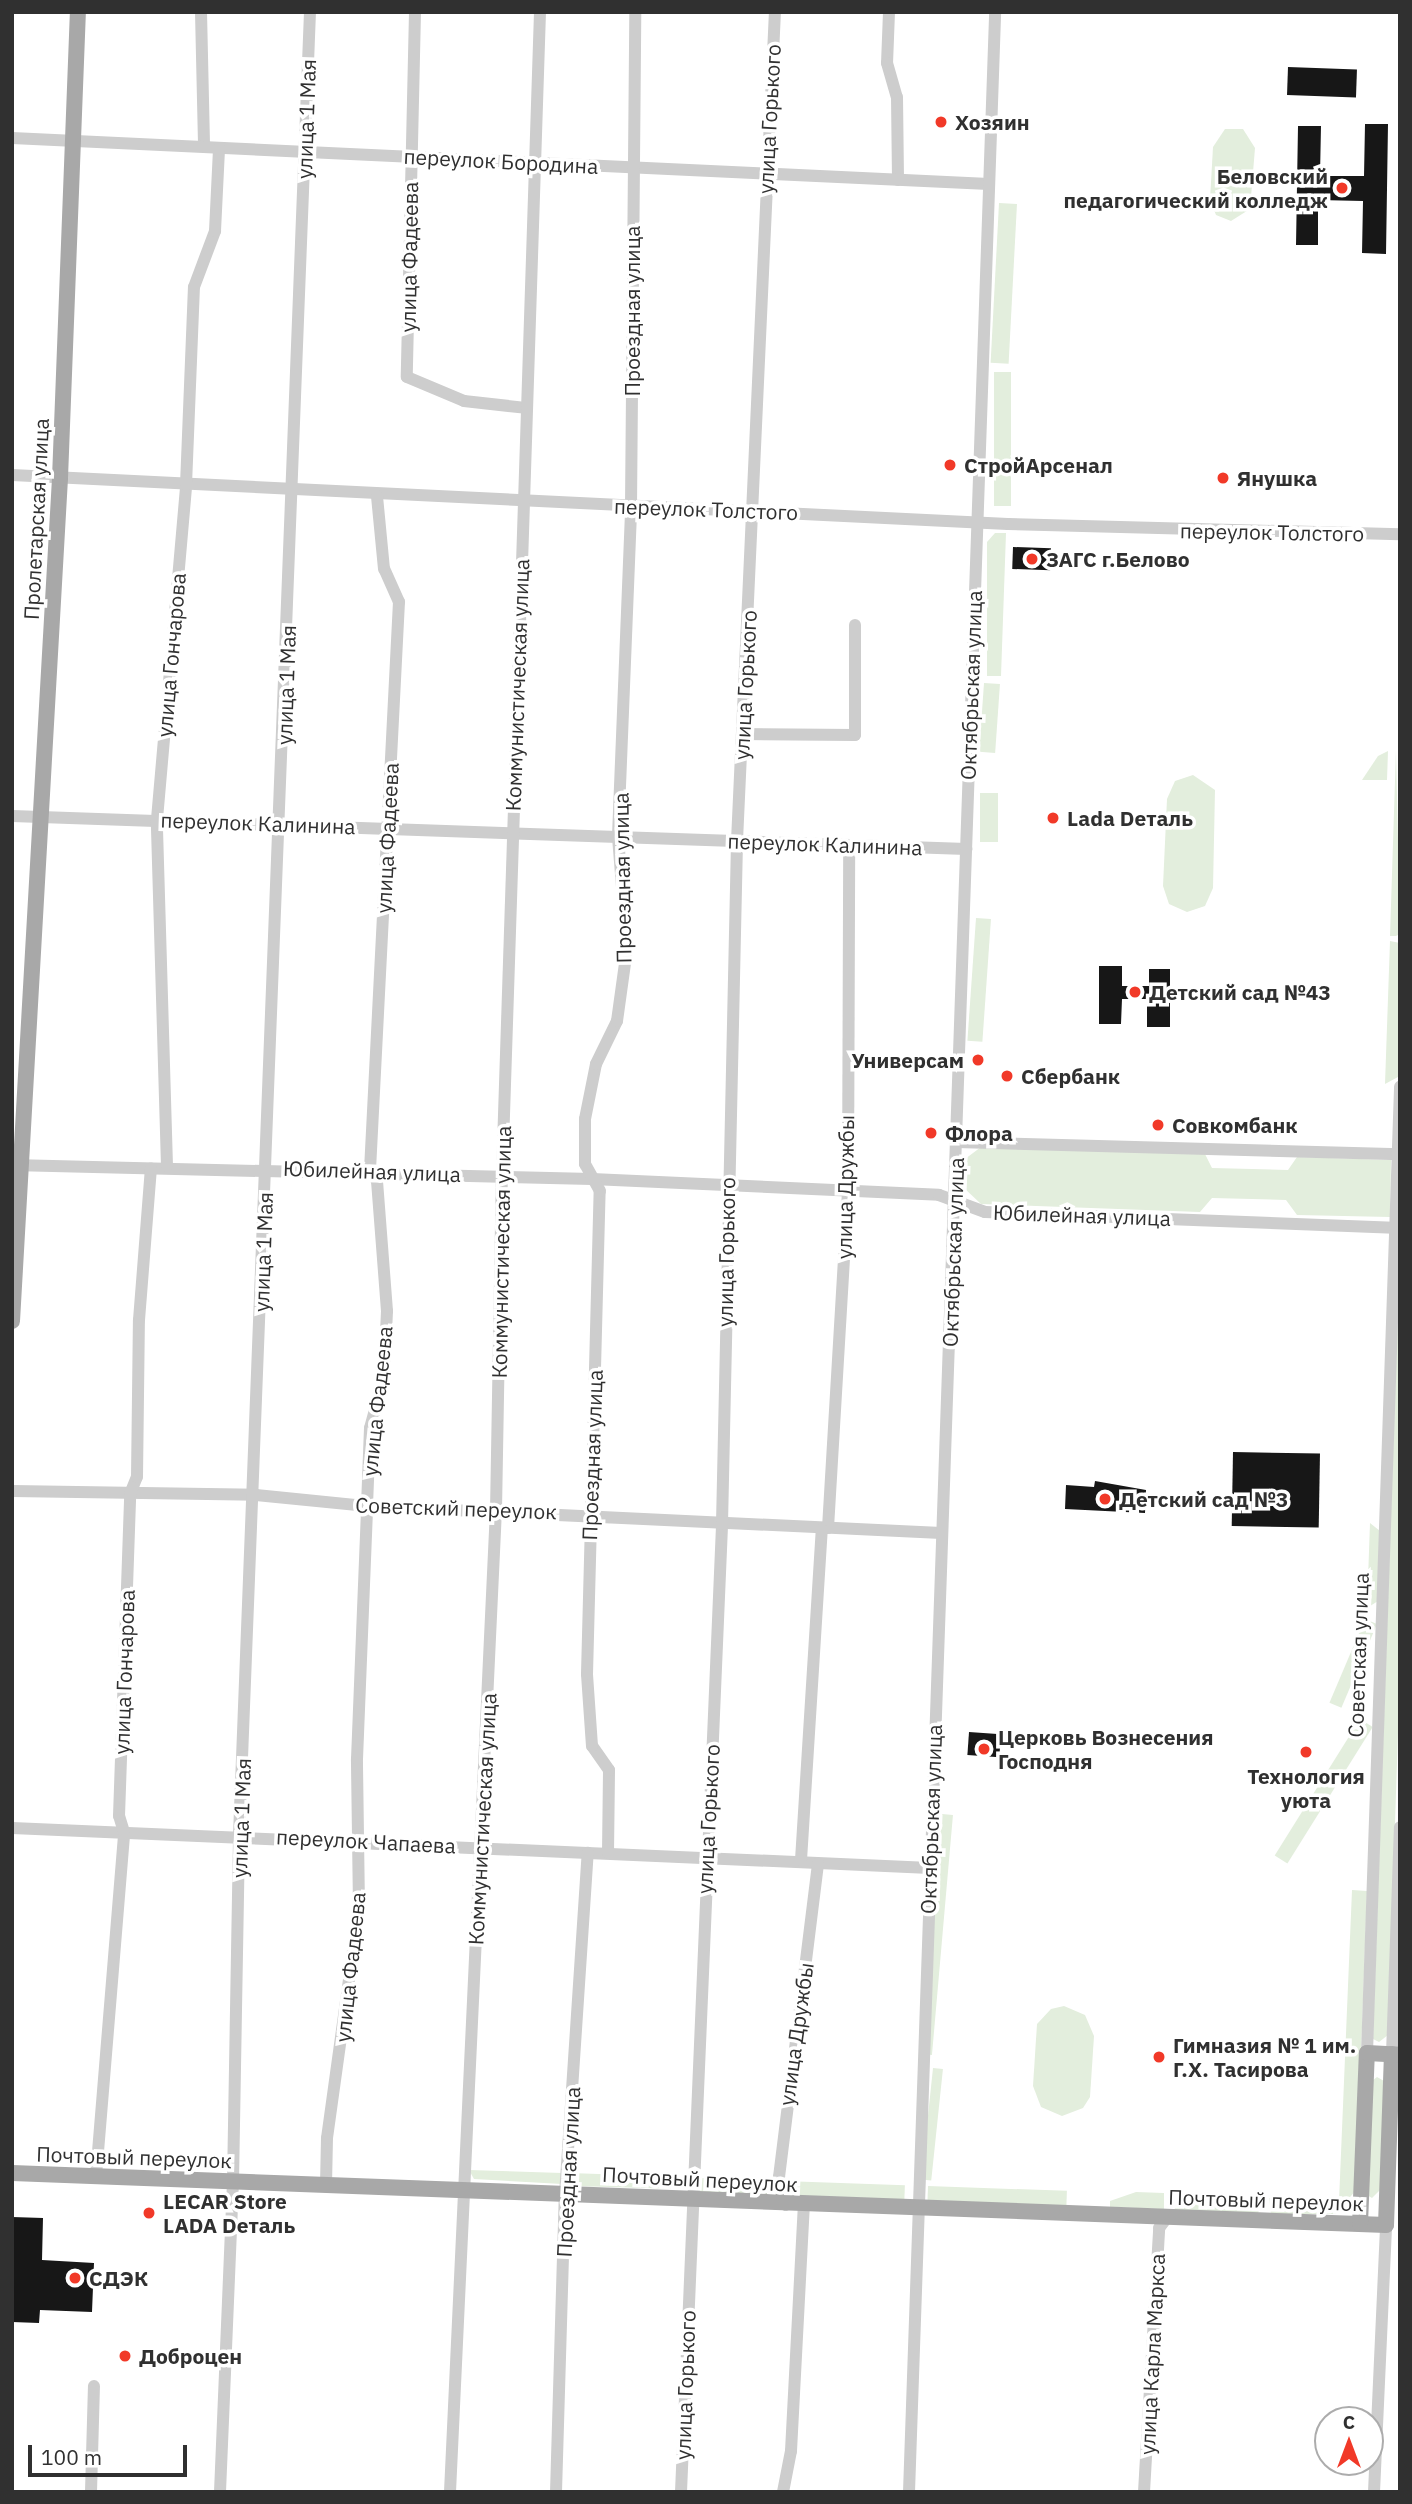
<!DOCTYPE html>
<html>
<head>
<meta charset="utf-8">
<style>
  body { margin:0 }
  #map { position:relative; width:1412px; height:2504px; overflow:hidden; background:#fff; font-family:"IBM Plex Sans",sans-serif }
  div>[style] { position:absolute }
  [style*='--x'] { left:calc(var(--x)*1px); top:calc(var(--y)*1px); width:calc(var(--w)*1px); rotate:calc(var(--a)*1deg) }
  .green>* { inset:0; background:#e3eedd; transform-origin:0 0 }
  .building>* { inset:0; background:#171717; transform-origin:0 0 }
  .minor>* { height:12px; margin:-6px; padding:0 6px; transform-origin:6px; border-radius:6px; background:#cdcdcd }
  .major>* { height:16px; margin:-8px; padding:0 8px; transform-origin:8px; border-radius:8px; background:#a8a8a8 }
  .dots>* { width:19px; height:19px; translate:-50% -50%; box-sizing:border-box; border:4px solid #fff; border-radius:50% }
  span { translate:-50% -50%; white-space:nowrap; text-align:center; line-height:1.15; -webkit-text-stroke:7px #fff; paint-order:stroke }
  .street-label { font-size:21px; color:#303030 }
  .poi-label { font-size:21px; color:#303030; font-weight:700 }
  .left { translate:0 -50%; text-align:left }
  .right { translate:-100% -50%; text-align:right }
  .frame { position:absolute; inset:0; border:14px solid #303030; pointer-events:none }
  .north { position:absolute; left:1314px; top:2406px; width:70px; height:70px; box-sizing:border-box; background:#fff; border:2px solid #acacac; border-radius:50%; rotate:0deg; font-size:19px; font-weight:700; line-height:28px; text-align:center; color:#303030 }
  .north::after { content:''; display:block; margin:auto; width:24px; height:32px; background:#f13928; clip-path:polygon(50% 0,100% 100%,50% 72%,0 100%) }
  .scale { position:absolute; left:28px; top:2445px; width:159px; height:32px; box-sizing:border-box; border:4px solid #303030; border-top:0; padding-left:9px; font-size:21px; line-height:24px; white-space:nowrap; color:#303030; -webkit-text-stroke:5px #fff; paint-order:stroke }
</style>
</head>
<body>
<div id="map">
  <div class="green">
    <i style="clip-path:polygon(1225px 129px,1243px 129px,1255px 148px,1250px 209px,1231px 221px,1216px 215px,1210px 200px,1213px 147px)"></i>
    <i style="left:999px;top:203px;width:18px;height:160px;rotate:3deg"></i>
    <i style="left:994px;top:372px;width:17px;height:134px"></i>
    <i style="clip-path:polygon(995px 533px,1006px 533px,1001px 676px,987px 676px,987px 542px)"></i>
    <i style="left:984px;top:683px;width:16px;height:69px;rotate:4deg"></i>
    <i style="clip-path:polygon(1396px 750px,1400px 934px,1396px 936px,1390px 936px)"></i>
    <i style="clip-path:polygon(1388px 751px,1387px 780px,1362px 780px,1378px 756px)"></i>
    <i style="clip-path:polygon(1193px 775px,1215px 790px,1213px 888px,1205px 906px,1187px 912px,1169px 904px,1163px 886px,1167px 799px,1175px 781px)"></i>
    <i style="left:980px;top:793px;width:18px;height:49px"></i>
    <i style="left:976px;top:918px;width:15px;height:123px;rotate:4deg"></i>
    <i style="clip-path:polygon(1390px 941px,1400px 943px,1398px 1077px,1385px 1084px)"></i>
    <i style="clip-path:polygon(981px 1147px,1205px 1154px,1212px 1168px,1288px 1170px,1297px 1157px,1391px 1160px,1390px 1217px,1297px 1215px,1286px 1200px,1212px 1198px,1200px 1212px,981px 1204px,964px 1188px,965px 1159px)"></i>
    <i style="clip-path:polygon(1400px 1246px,1400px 1672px,1388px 2035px,1379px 2042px,1373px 2039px)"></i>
    <i style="clip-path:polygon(1370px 1523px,1380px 1531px,1378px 1601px,1367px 1608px)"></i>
    <i style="left:1365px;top:1619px;width:13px;height:91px;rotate:23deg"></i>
    <i style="left:1360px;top:1719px;width:15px;height:161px;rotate:32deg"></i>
    <i style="left:942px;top:1814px;width:11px;height:241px;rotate:5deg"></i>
    <i style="clip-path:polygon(1352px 1890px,1367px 1891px,1356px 2190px,1336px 2214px,1271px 2214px,1269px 2198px,1339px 2201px)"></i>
    <i style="clip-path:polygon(1064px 2006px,1085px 2015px,1094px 2036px,1090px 2097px,1083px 2108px,1062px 2116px,1041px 2107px,1033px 2086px,1037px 2024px,1051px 2009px)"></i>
    <i style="left:933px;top:2068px;width:10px;height:112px;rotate:6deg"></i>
    <i style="clip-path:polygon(1377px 2077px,1384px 2081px,1380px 2190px,1372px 2198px,1367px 2195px,1372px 2081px)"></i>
    <i style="clip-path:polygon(469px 2170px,562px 2173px,562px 2184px,474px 2179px)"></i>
    <i style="clip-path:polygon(570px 2173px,684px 2177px,687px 2183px,681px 2189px,573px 2186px)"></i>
    <i style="left:698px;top:2178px;width:207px;height:15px;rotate:2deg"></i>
    <i style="left:928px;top:2186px;width:139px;height:15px;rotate:2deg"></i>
    <i style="clip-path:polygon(1136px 2192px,1164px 2193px,1164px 2209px,1110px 2207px,1110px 2201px)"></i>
    <i style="clip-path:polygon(1179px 2201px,1255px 2204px,1259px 2210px,1258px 2214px,1174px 2210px)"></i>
  </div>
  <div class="building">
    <i style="left:1288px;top:67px;width:69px;height:28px;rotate:2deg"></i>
    <i style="clip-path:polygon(1365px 124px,1388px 124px,1386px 254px,1362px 253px,1363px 201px,1318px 200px,1318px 245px,1296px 245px,1298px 126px,1321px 126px,1320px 176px,1364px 176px)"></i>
    <i style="left:1013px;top:547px;width:38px;height:22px;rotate:2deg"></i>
    <i style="clip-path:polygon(1099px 966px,1122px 966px,1122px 986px,1149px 986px,1149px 969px,1170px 969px,1170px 1027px,1147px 1027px,1147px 999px,1122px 999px,1121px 1024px,1099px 1024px)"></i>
    <i style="left:1233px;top:1452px;width:87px;height:74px;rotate:1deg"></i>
    <i style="clip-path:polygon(1095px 1481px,1146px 1490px,1145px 1513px,1065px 1509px,1066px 1485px,1094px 1487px)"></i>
    <i style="left:969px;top:1732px;width:32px;height:23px;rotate:4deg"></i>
    <i style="clip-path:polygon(12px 2217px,43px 2218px,42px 2260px,94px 2263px,92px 2312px,40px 2310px,39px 2323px,12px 2322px)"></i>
  </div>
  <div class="minor">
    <i style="--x:201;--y:12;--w:135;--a:88.7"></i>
    <i style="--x:415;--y:12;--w:365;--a:91.3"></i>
    <i style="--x:407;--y:377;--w:62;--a:22.8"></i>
    <i style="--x:464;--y:401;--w:62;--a:6.4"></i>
    <i style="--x:889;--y:12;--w:51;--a:92.2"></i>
    <i style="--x:887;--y:63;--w:35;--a:74"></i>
    <i style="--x:897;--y:97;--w:83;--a:89.3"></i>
    <i style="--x:12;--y:138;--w:978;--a:2.7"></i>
    <i style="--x:12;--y:475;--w:997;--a:2.82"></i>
    <i style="--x:1008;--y:524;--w:392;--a:1.5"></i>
    <i style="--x:742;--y:734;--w:113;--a:0.5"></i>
    <i style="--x:855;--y:735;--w:110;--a:-90"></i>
    <i style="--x:12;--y:816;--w:955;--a:1.98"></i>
    <i style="--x:957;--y:1142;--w:443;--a:1.6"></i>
    <i style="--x:12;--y:1165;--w:580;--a:1.38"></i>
    <i style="--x:592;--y:1179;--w:347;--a:2.6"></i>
    <i style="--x:939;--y:1195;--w:49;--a:20.3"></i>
    <i style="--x:985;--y:1212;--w:415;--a:2.2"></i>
    <i style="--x:167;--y:1166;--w:347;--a:-91.7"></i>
    <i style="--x:157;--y:819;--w:335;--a:-85"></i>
    <i style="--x:186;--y:485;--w:198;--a:-87.7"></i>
    <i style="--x:194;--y:287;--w:60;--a:-69.4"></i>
    <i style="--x:215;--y:231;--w:83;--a:-87.2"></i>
    <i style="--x:12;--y:1491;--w:244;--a:0.9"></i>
    <i style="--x:256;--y:1495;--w:112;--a:5.7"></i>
    <i style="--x:367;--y:1506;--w:575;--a:2.69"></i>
    <i style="--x:828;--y:1528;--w:338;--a:-86.6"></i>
    <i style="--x:848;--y:1191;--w:346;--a:-89.8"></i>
    <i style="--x:12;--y:1828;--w:919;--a:2.49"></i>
    <i style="--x:608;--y:1853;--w:83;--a:-89.3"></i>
    <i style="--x:609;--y:1770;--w:29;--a:-125"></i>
    <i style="--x:592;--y:1746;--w:72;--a:-94"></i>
    <i style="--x:587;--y:1674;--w:483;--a:-88.5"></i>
    <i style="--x:600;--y:1191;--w:31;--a:-119"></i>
    <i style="--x:585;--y:1164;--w:45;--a:-90"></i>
    <i style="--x:585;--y:1119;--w:56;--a:-78.7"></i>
    <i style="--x:596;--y:1064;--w:48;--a:-64"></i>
    <i style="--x:617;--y:1021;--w:73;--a:-82.1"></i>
    <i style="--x:627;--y:949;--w:113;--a:-94.6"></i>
    <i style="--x:618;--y:836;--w:330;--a:-87.7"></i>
    <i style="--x:631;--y:506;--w:494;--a:-89.5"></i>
    <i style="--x:801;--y:1860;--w:331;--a:-86.4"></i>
    <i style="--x:1367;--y:2053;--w:967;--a:-88.04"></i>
    <i style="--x:1392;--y:2054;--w:227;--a:-88"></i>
    <i style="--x:96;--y:2176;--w:345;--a:-85.3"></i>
    <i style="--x:124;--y:1832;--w:17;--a:-107"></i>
    <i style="--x:119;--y:1816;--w:322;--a:-88"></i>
    <i style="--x:130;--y:1494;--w:18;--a:-68"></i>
    <i style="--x:137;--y:1477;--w:157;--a:-89.3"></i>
    <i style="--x:139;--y:1320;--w:152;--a:-85.5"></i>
    <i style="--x:326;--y:2185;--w:47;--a:-88.8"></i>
    <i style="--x:327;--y:2138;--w:232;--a:-82.1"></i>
    <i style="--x:359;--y:1908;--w:149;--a:-90.8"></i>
    <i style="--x:357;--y:1759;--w:253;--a:-87.7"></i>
    <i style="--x:367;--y:1506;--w:78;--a:-87.8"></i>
    <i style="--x:370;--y:1428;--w:53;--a:-74.6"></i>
    <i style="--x:384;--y:1377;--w:66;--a:-87.4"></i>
    <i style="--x:387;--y:1311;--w:130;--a:-94.4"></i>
    <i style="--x:377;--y:1181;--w:13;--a:-122"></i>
    <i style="--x:370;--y:1170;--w:569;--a:-87.08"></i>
    <i style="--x:399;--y:602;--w:36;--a:-114"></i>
    <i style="--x:384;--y:569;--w:73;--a:-95.5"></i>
    <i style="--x:786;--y:2205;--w:29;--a:-104"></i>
    <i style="--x:779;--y:2177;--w:316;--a:-82.9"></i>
    <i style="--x:91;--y:2492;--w:106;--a:-88.4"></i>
    <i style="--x:220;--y:2492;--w:310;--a:-87.6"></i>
    <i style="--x:233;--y:2182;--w:347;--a:-89"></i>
    <i style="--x:239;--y:1835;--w:1824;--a:-87.77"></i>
    <i style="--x:450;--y:2492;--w:982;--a:-87.32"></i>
    <i style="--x:496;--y:1511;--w:335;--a:-89"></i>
    <i style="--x:502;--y:1176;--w:1165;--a:-88.13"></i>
    <i style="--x:556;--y:2492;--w:297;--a:-88.3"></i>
    <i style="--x:565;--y:2195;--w:343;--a:-86.2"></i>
    <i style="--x:681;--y:2492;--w:969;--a:-87.57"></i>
    <i style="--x:722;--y:1524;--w:683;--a:-88.74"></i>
    <i style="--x:737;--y:841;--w:830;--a:-87.38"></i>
    <i style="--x:783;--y:2492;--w:42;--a:-79"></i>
    <i style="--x:791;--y:2451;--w:246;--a:-87"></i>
    <i style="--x:909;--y:2492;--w:2481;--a:-88.01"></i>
    <i style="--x:1144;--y:2492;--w:264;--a:-86.7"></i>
    <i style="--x:1159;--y:2228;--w:11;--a:-52"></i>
    <i style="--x:1374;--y:2492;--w:267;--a:-87.4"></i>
  </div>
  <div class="major">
    <i style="--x:12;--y:1321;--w:844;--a:-86.74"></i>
    <i style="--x:60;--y:478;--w:466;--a:-87.8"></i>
    <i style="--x:12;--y:2173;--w:1375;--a:2.17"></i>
    <i style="--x:1386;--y:2225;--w:171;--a:-88"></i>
    <i style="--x:1360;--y:2224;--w:171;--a:-87.7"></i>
    <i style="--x:1367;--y:2053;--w:33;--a:3"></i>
  </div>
  <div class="dots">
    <i style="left:941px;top:122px;background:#f13928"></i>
    <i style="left:1342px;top:188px;background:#f13928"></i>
    <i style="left:950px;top:465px;background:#f13928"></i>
    <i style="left:1223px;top:478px;background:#f13928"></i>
    <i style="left:1032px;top:559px;background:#f13928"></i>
    <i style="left:1053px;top:818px;background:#f13928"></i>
    <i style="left:1135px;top:992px;background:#f13928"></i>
    <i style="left:978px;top:1060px;background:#f13928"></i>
    <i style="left:1007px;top:1076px;background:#f13928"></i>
    <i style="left:1158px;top:1125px;background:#f13928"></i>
    <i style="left:931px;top:1133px;background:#f13928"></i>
    <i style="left:1105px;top:1499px;background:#f13928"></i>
    <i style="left:984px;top:1749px;background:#f13928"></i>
    <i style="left:1306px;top:1752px;background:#f13928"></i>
    <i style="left:1159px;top:2057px;background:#f13928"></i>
    <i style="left:149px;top:2213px;background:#f13928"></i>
    <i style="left:75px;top:2278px;background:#f13928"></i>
    <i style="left:125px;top:2356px;background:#f13928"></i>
  </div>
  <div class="street-label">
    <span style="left:306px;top:119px;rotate:-88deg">улица 1 Мая</span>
    <span style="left:769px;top:119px;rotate:-87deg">улица Горького</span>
    <span style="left:501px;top:161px;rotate:3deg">переулок Бородина</span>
    <span style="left:409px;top:257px;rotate:-89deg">улица Фадеева</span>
    <span style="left:632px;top:311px;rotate:-90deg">Проездная улица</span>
    <span style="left:706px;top:509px;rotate:2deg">переулок Толстого</span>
    <span style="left:36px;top:519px;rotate:-87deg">Пролетарская улица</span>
    <span style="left:1272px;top:532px;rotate:1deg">переулок Толстого</span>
    <span style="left:171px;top:655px;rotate:-85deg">улица Гончарова</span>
    <span style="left:286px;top:685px;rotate:-88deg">улица 1 Мая</span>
    <span style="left:517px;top:685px;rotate:-88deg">Коммунистическая улица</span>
    <span style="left:745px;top:685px;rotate:-87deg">улица Горького</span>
    <span style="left:971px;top:685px;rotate:-88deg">Октябрьская улица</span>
    <span style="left:258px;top:823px;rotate:2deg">переулок Калинина</span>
    <span style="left:387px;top:838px;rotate:-87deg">улица Фадеева</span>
    <span style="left:825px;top:844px;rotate:2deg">переулок Калинина</span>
    <span style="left:622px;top:878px;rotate:-91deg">Проездная улица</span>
    <span style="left:372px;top:1171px;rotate:2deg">Юбилейная улица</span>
    <span style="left:845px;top:1187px;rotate:-89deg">улица Дружбы</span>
    <span style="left:1082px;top:1215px;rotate:2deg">Юбилейная улица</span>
    <span style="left:263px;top:1252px;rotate:-88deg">улица 1 Мая</span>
    <span style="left:501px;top:1252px;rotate:-89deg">Коммунистическая улица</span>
    <span style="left:726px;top:1252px;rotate:-89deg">улица Горького</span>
    <span style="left:953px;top:1252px;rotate:-88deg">Октябрьская улица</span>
    <span style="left:377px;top:1401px;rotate:-84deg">улица Фадеева</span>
    <span style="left:592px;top:1455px;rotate:-88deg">Проездная улица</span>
    <span style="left:456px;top:1508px;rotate:2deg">Советский переулок</span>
    <span style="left:1358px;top:1655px;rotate:-88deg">Советская улица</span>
    <span style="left:124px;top:1672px;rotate:-88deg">улица Гончарова</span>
    <span style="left:241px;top:1818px;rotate:-88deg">улица 1 Мая</span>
    <span style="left:482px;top:1819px;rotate:-87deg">Коммунистическая улица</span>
    <span style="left:708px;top:1819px;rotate:-87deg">улица Горького</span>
    <span style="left:931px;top:1819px;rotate:-88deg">Октябрьская улица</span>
    <span style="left:366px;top:1841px;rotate:3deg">переулок Чапаева</span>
    <span style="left:350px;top:1967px;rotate:-84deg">улица Фадеева</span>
    <span style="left:796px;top:2034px;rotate:-82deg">улица Дружбы</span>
    <span style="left:134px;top:2157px;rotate:2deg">Почтовый переулок</span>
    <span style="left:568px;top:2172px;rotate:-87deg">Проездная улица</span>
    <span style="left:700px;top:2179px;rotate:3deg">Почтовый переулок</span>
    <span style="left:1266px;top:2200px;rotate:2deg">Почтовый переулок</span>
    <span style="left:1152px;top:2354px;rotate:-87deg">улица Карла Маркса</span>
    <span style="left:685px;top:2385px;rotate:-88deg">улица Горького</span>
  </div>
  <div class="poi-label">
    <span class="left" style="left:955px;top:122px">Хозяин</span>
    <span class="right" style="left:1328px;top:188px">Беловский<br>педагогический колледж</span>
    <span class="left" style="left:964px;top:465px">СтройАрсенал</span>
    <span class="left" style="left:1237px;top:478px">Янушка</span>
    <span class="left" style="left:1046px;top:559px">ЗАГС г.Белово</span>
    <span class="left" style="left:1067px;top:818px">Lada Dеталь</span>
    <span class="left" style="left:1149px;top:992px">Детский сад №43</span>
    <span class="right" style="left:964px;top:1060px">Универсам</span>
    <span class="left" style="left:1021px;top:1076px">Сбербанк</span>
    <span class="left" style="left:1172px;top:1125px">Совкомбанк</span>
    <span class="left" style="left:945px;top:1133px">Флора</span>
    <span class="left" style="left:1119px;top:1499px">Детский сад №3</span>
    <span class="left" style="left:998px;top:1749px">Церковь Вознесения<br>Господня</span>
    <span style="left:1306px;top:1788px">Технология<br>уюта</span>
    <span class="left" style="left:1173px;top:2057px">Гимназия № 1 им.<br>Г.Х. Тасирова</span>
    <span class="left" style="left:163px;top:2213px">LECAR Store<br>LADA Dеталь</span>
    <span class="left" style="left:89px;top:2278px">СДЭК</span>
    <span class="left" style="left:139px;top:2356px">Доброцен</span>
  </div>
  <div class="frame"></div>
  <div class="north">С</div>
  <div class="scale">100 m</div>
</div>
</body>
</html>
